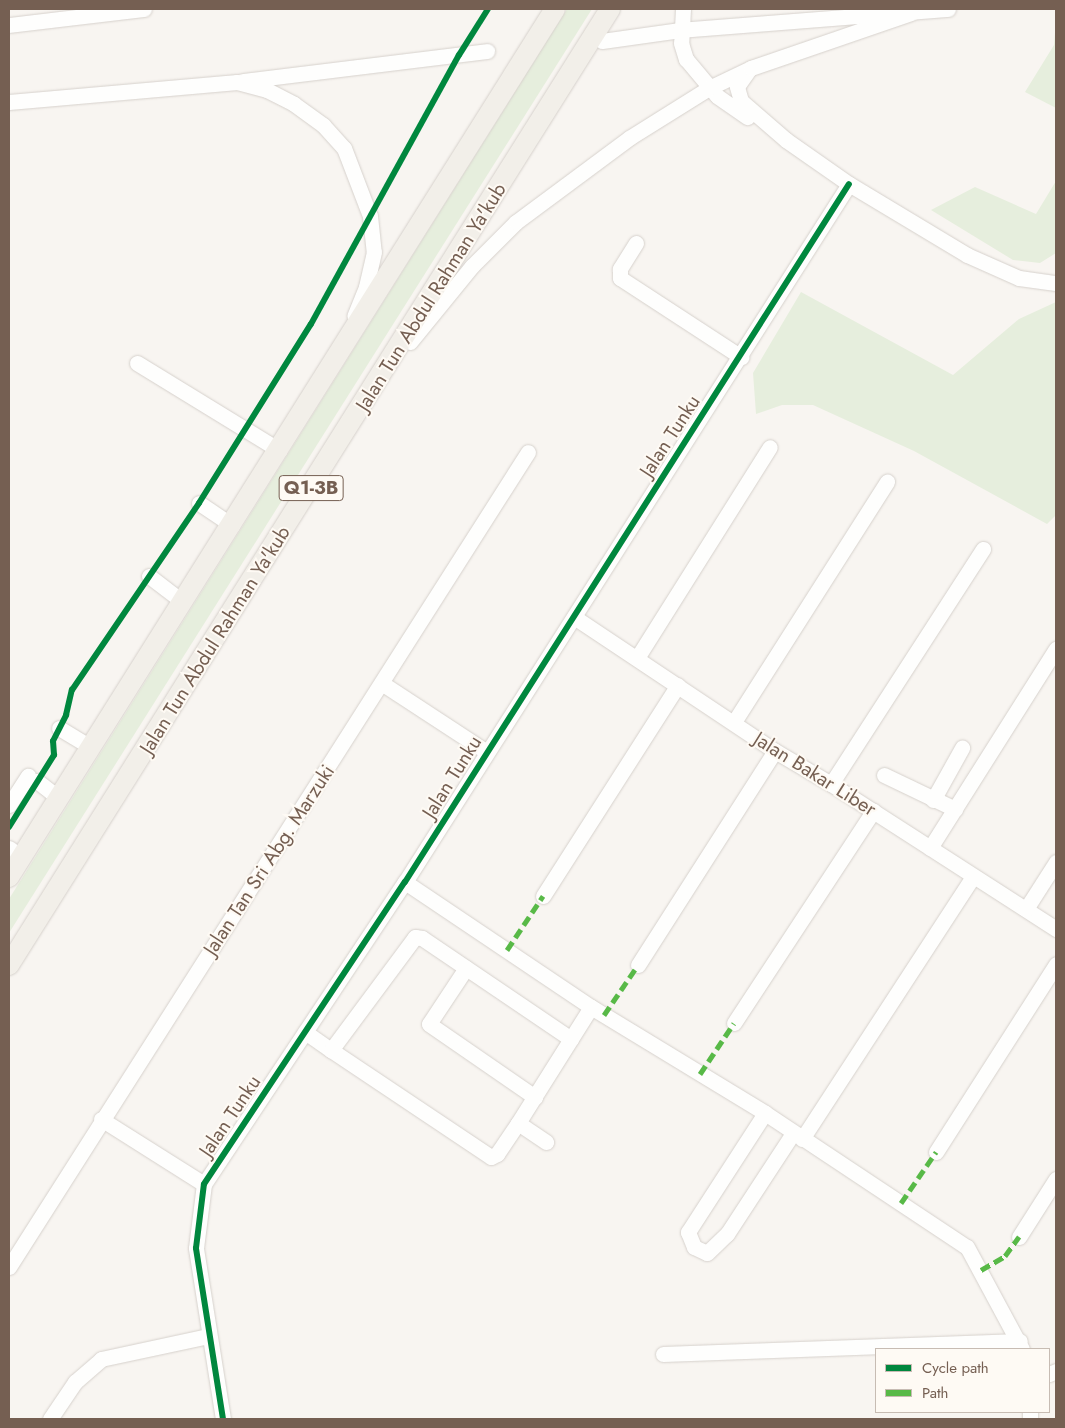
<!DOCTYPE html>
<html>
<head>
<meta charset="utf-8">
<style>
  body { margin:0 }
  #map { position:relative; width:1065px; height:1428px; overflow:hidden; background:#f8f5f1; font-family:Jost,sans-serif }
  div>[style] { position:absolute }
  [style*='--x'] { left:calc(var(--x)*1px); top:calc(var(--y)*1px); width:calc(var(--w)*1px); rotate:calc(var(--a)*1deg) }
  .green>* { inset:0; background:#e6eedd }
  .roads { filter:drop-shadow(0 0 1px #d6d1cc) drop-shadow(0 0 1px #d6d1cc) }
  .minor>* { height:15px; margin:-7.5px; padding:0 7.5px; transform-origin:7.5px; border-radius:7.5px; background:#fefefd }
  .major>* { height:20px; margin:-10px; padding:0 10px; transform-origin:10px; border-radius:10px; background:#f2efe9 }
  .quiet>* { height:5px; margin-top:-2.5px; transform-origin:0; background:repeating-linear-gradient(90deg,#58b947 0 10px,transparent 0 15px) }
  .cycleway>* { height:6px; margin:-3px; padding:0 3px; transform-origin:3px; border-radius:3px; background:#00873e }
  span { translate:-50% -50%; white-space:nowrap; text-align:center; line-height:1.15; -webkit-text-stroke:4px #fefaf4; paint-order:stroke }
  .shield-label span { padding:1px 4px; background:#fefaf4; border:1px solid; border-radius:4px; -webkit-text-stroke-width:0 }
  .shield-label { font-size:19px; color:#755f52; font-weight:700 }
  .street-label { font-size:20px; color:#755f52 }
  .frame { position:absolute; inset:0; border:10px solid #755f52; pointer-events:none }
  .legend { position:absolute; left:875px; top:1348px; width:175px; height:65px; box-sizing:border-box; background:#fefaf4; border:1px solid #c7bcb3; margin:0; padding:6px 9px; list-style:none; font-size:15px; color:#755f52 }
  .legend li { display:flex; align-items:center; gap:10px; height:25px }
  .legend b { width:25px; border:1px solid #c7bcb3 }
</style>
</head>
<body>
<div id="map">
  <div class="green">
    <i style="clip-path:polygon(567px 9px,592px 9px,9px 933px,9px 899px)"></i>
    <i style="clip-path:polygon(1056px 20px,1056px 108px,1025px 92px,1054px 45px)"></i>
    <i style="clip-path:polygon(1056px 181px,1056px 253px,1040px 263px,1013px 260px,931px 210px,975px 187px,1036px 214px)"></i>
    <i style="clip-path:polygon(801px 292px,953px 375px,1019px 319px,1056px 302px,1056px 515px,1047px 524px,914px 451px,813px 405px,782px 405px,756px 414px,753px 373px)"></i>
  </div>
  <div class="roads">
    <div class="minor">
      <i style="--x:683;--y:9;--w:34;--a:93"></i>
      <i style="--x:681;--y:43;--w:17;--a:73"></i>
      <i style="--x:686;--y:59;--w:48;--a:50"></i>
      <i style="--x:717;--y:96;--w:37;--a:35"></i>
      <i style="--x:9;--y:25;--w:136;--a:-6.8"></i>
      <i style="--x:602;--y:41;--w:79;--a:-8"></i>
      <i style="--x:680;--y:30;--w:269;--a:-4.5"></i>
      <i style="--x:748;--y:71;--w:19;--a:125"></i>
      <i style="--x:737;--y:87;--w:15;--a:74"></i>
      <i style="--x:741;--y:101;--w:60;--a:40.9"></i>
      <i style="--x:786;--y:140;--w:77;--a:34.9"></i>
      <i style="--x:849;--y:184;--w:138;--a:31"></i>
      <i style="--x:967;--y:255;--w:57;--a:23.9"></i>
      <i style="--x:1019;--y:278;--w:37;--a:8"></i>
      <i style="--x:243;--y:81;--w:246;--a:-7"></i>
      <i style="--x:9;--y:102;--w:229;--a:-5"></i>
      <i style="--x:237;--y:82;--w:31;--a:15"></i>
      <i style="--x:267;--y:90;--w:30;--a:27"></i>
      <i style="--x:294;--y:104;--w:36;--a:36"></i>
      <i style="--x:323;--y:125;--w:31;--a:48"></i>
      <i style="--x:344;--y:148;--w:73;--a:69.1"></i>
      <i style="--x:370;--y:216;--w:36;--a:84"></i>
      <i style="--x:374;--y:252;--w:36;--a:103"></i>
      <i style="--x:366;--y:287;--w:31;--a:112"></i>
      <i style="--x:636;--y:243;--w:31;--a:122"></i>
      <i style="--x:620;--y:269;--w:9;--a:90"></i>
      <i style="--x:620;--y:278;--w:145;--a:33.1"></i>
      <i style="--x:410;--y:342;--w:98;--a:-50.8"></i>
      <i style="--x:472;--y:266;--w:62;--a:-45"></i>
      <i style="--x:516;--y:222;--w:141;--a:-36.6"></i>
      <i style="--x:629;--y:138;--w:94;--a:-32"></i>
      <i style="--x:709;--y:88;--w:47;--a:-25.5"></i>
      <i style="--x:751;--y:68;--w:169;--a:-19"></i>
      <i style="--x:137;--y:363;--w:167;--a:31.5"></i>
      <i style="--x:199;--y:503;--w:40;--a:34"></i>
      <i style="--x:149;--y:576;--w:43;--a:37.4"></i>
      <i style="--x:574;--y:617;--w:242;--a:33.7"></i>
      <i style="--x:775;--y:751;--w:65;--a:30.5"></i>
      <i style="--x:831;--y:784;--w:268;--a:32.8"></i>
      <i style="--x:637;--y:658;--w:249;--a:-57.8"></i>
      <i style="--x:383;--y:684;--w:124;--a:33.2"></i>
      <i style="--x:734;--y:722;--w:285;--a:-57.5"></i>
      <i style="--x:59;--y:728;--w:37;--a:31"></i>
      <i style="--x:884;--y:775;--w:79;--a:25.6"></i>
      <i style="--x:37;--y:781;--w:28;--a:38"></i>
      <i style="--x:831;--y:784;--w:280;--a:-57.1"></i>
      <i style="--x:933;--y:800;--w:60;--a:-60.9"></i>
      <i style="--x:9;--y:805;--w:35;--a:-57"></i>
      <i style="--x:9;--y:848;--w:15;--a:37"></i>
      <i style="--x:930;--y:848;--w:236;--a:-57.7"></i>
      <i style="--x:405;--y:882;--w:224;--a:33.9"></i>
      <i style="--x:591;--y:1007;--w:204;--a:31.3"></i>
      <i style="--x:765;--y:1113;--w:242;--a:33.6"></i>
      <i style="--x:967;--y:1247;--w:116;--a:61.7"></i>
      <i style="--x:543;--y:896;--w:250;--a:-57.4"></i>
      <i style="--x:1026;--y:909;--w:56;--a:-57.4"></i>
      <i style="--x:638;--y:965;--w:254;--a:-57.4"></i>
      <i style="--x:466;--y:968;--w:67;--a:123.5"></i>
      <i style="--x:429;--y:1024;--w:129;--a:34.6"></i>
      <i style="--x:734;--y:1023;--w:254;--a:-56.7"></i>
      <i style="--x:305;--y:1032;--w:32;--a:35"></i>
      <i style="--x:571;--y:1039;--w:180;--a:-145.9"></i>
      <i style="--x:422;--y:938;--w:7;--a:-172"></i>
      <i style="--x:415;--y:937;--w:141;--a:126.6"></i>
      <i style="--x:331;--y:1050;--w:192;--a:33.8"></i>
      <i style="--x:491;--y:1157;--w:7;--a:-27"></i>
      <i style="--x:497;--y:1154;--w:37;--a:-56"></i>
      <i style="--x:518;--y:1123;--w:137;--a:-57.8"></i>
      <i style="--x:765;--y:1113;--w:142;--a:122.9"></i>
      <i style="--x:688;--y:1232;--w:16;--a:68"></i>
      <i style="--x:694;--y:1247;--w:14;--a:25"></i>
      <i style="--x:707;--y:1253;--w:28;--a:-44"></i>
      <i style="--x:727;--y:1234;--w:121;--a:-56.8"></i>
      <i style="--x:101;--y:1119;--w:122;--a:32.3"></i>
      <i style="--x:518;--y:1123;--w:34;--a:34"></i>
      <i style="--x:802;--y:1139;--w:311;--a:-56.9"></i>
      <i style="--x:936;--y:1152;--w:223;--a:-57.4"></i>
      <i style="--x:1019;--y:1237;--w:69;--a:-57.5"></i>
      <i style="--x:9;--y:1267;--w:966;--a:-57.51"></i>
      <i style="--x:663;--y:1354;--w:357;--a:-2.1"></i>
      <i style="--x:1049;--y:1374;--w:8;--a:-23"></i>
      <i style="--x:50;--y:1419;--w:45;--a:-56"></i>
      <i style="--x:75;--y:1382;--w:35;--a:-41"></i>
      <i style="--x:101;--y:1359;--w:109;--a:-12.1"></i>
      <i style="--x:223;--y:1419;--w:173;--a:-99"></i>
      <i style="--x:196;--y:1248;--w:64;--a:-82.9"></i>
      <i style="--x:204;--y:1184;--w:363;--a:-56.4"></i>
      <i style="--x:405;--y:882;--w:827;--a:-57.54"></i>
      <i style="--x:1030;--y:1419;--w:7;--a:-90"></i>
    </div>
    <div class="major">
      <i style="--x:9;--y:877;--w:1025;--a:-57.83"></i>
      <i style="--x:9;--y:965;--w:1129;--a:-57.84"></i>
    </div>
  </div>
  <div class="quiet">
    <i style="--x:507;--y:950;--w:65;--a:-56.3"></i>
    <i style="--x:604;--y:1015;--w:60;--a:-55.8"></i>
    <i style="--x:700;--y:1074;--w:61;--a:-56.3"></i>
    <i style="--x:901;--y:1203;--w:62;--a:-55.5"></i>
    <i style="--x:981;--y:1270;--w:28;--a:-30"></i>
    <i style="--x:1005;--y:1256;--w:24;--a:-54"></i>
  </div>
  <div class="cycleway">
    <i style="--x:9;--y:827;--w:85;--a:-58"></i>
    <i style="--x:54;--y:755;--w:14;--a:-94"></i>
    <i style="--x:53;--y:741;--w:29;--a:-63"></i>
    <i style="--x:66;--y:715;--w:26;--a:-77"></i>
    <i style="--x:72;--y:690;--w:226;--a:-55.8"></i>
    <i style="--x:199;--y:503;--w:211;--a:-58"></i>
    <i style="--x:311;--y:324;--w:307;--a:-61.2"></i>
    <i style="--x:459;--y:55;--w:54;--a:-57.8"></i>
    <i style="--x:223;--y:1419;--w:173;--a:-99"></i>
    <i style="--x:196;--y:1248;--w:64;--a:-82.9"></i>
    <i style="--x:204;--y:1184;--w:363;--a:-56.4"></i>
    <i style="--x:405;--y:882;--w:827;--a:-57.54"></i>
  </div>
  <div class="shield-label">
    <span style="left:311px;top:488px">Q1-3B</span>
  </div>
  <div class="street-label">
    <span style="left:431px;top:297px;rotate:-58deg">Jalan Tun Abdul Rahman Ya'kub</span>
    <span style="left:670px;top:436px;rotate:-57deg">Jalan Tunku</span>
    <span style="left:215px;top:640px;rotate:-58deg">Jalan Tun Abdul Rahman Ya'kub</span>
    <span style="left:815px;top:774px;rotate:32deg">Jalan Bakar Liber</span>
    <span style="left:452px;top:777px;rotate:-58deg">Jalan Tunku</span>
    <span style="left:269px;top:860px;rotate:-57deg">Jalan Tan Sri Abg. Marzuki</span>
    <span style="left:230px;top:1116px;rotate:-56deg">Jalan Tunku</span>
  </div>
  <div class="frame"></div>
  <ul class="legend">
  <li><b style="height:6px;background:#00873e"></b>Cycle path</li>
  <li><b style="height:6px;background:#58b947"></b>Path</li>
  </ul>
</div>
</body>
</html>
